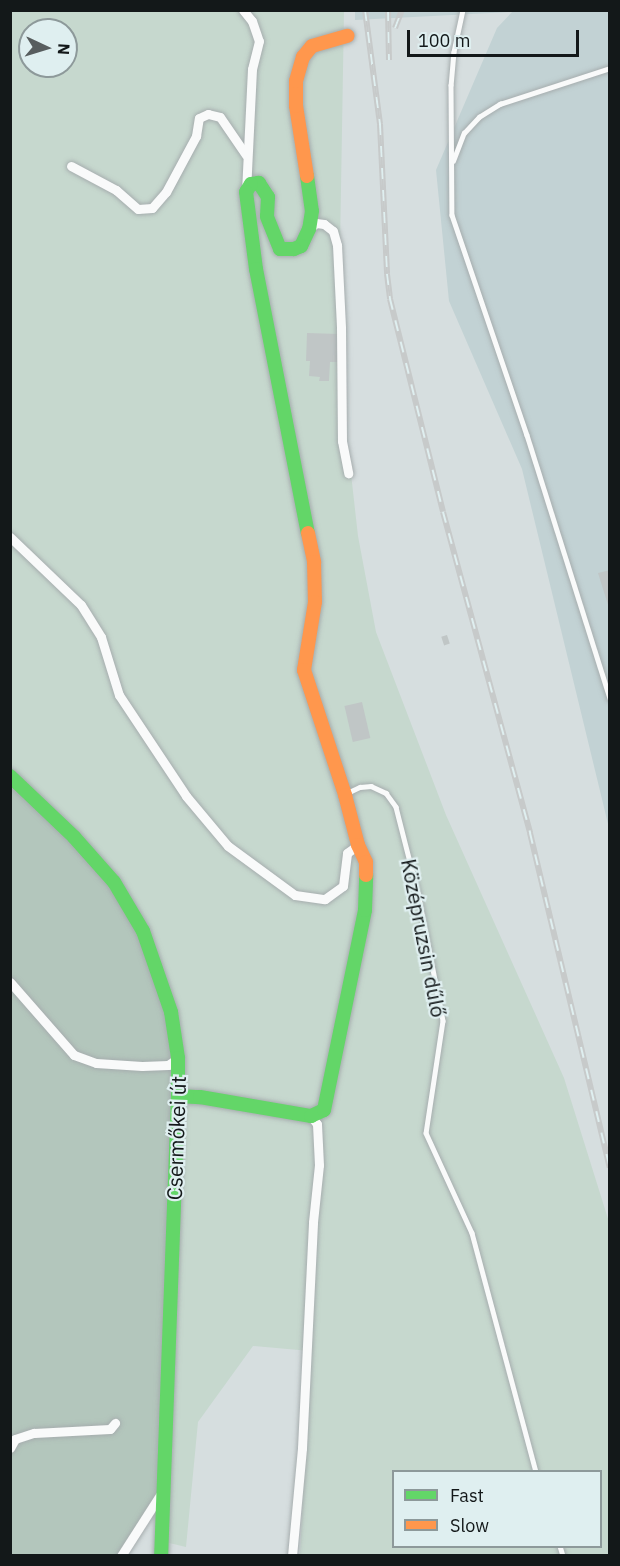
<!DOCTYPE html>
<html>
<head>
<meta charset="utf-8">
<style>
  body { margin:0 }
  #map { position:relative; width:620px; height:1566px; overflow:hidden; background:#d6dedf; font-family:"IBM Plex Sans",sans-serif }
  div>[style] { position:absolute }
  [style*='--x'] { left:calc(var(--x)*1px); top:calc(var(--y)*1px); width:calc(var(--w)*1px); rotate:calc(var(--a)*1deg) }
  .built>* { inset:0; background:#c2d2d4 }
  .green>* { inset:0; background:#c6d8ce }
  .forest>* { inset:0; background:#b3c6bc }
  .building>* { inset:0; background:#c0c6c6; transform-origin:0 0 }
  .roads { filter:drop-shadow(0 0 2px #a6adae) drop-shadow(0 0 2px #a6adae) }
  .lane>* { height:4.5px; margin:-2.25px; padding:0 2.25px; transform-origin:2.25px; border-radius:2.25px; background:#f9fafa }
  .street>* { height:9px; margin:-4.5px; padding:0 4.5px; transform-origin:4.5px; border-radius:4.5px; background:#f9fafa }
  .fast>* { height:14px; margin:-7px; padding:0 7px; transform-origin:7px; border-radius:7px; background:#63d668 }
  .slow>* { height:14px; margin:-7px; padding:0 7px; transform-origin:7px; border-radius:7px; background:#ff974d }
  .rail>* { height:6px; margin-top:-3px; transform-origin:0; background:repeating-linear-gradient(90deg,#dfeff0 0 11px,#c7caca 0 22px); box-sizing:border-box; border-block:2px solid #c7caca }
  span { translate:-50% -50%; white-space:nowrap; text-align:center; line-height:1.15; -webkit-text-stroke:4.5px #dfeff0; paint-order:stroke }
  .street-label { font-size:21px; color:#131819 }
  .frame { position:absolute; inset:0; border:12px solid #131819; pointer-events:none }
  .legend { position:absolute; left:392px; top:1470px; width:210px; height:78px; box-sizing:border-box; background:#dfeff0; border:2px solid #8d999a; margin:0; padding:8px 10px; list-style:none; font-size:18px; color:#131819 }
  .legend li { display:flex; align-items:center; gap:12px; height:30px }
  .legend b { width:30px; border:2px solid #8d999a }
  .north { position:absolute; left:18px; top:18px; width:60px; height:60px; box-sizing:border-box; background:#dfeff0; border:2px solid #8d999a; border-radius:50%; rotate:94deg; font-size:16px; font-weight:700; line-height:24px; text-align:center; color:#131819 }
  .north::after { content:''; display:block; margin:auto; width:21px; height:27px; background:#575d5e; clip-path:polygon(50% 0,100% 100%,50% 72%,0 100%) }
  .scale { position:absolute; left:407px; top:30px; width:172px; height:27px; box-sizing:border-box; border:3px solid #131819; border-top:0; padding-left:8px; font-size:18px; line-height:21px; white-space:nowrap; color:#131819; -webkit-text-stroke:4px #dfeff0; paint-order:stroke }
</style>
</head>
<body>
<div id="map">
  <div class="built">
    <i style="clip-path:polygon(355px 11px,609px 11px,609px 828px,522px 469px,449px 301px,436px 170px,497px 28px,512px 12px,355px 20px)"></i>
  </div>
  <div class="green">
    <i style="clip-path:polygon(evenodd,10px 11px,344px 11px,340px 248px,347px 438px,358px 536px,376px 632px,446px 815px,564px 1078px,609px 1222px,609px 1555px,300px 1555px,310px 1351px,253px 1346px,198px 1422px,186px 1547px,161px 1541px,167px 1374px,11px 779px,10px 11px,30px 30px,66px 30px,66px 66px,30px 66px,30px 30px,10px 11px,394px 1472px,600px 1472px,600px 1546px,394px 1546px,394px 1472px)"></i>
  </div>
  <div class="forest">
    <i style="clip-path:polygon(10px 779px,97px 862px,152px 952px,178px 1058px,163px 1492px,121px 1555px,11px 1555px)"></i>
  </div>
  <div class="building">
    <i style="clip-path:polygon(307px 333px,339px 334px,338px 362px,330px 362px,329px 381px,319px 381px,320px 377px,309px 376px,310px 361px,306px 361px)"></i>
    <i style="clip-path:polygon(610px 570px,610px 608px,609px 608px,598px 573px)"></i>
    <i style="left:447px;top:635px;width:9px;height:6px;rotate:72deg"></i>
    <i style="left:362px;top:702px;width:37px;height:18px;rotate:77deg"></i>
  </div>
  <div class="roads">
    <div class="lane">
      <i style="--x:463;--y:10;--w:43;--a:102.1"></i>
      <i style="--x:454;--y:52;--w:33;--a:95"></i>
      <i style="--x:451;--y:85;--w:130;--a:89.6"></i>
      <i style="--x:452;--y:215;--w:232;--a:71.2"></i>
      <i style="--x:527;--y:435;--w:276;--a:72.5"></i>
      <i style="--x:453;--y:161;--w:30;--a:-69"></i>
      <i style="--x:464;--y:133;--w:22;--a:-47"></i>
      <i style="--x:479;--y:117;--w:25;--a:-32"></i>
      <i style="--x:500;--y:104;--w:116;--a:-18.1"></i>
      <i style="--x:347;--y:793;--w:14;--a:-25"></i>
      <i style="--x:360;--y:787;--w:11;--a:-5"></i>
      <i style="--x:371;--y:786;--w:17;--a:25"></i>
      <i style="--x:386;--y:793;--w:17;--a:54"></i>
      <i style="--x:396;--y:807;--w:89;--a:75.7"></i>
      <i style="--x:418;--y:893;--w:130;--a:78.9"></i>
      <i style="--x:443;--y:1021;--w:113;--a:98.6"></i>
      <i style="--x:426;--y:1133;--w:110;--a:65.3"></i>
      <i style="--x:472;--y:1233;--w:247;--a:75"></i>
      <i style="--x:560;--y:1546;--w:10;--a:73"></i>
    </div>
    <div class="street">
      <i style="--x:243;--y:10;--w:14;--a:51"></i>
      <i style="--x:252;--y:21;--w:21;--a:71"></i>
      <i style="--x:259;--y:41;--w:29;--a:104"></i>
      <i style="--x:252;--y:69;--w:122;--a:92.8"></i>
      <i style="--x:71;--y:166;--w:51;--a:28.1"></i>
      <i style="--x:116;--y:190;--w:29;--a:41"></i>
      <i style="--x:138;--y:209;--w:14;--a:-4"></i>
      <i style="--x:152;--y:208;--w:21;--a:-49"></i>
      <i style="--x:166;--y:192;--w:64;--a:-61.8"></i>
      <i style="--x:196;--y:136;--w:18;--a:-81"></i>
      <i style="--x:199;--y:118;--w:10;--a:-24"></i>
      <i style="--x:208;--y:114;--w:12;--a:14"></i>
      <i style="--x:220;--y:117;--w:46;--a:55.6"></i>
      <i style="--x:309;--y:229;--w:9;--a:-41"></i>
      <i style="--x:316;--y:223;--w:8;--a:7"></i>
      <i style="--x:324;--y:224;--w:11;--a:38"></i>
      <i style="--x:333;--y:231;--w:15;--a:74"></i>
      <i style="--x:337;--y:245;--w:83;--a:87.2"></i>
      <i style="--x:341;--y:328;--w:113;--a:89.5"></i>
      <i style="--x:342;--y:441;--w:33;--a:79"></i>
      <i style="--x:10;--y:537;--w:98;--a:43.8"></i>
      <i style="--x:81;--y:605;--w:38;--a:58"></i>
      <i style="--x:101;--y:637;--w:61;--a:72.8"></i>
      <i style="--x:119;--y:695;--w:121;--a:56.4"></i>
      <i style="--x:186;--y:796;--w:65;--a:50"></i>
      <i style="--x:228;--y:846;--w:83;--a:36.2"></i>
      <i style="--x:295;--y:895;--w:30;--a:8"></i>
      <i style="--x:325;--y:899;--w:22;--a:-36"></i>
      <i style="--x:343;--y:886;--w:33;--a:-83"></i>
      <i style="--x:347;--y:853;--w:14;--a:-36"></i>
      <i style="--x:10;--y:982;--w:97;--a:48.8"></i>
      <i style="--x:74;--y:1055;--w:23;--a:20"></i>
      <i style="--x:96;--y:1063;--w:46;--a:3.7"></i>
      <i style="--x:142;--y:1066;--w:26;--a:-2"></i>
      <i style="--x:168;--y:1065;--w:12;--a:-35"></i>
      <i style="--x:10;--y:1448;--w:10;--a:-61"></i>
      <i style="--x:15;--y:1439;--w:20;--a:-18"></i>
      <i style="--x:34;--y:1433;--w:76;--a:-3"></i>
      <i style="--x:110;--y:1429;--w:8;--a:-50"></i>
      <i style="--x:121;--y:1556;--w:76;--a:-57.4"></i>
      <i style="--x:292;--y:1556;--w:108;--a:-84.7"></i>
      <i style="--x:302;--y:1448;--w:226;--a:-87.2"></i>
      <i style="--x:313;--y:1222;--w:57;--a:-84"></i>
      <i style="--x:319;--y:1165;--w:41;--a:-92.8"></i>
      <i style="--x:317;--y:1124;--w:10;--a:-127"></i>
    </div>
    <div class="fast">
      <i style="--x:307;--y:176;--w:35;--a:82"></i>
      <i style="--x:312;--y:211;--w:18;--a:99"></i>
      <i style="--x:309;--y:229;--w:19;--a:115"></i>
      <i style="--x:301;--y:246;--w:8;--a:157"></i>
      <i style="--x:294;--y:249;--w:14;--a:180"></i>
      <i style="--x:280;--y:249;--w:35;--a:-112"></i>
      <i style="--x:267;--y:216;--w:19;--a:-87"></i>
      <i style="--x:268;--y:197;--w:17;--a:-123"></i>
      <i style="--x:259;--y:183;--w:8;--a:173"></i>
      <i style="--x:251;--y:184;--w:9;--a:122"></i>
      <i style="--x:246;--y:192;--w:78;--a:82.6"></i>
      <i style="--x:256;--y:269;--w:269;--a:78.9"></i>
      <i style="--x:10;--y:776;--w:88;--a:43.6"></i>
      <i style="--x:74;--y:837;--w:60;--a:48.4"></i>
      <i style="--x:114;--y:882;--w:57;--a:59.4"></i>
      <i style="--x:143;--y:931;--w:86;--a:70.9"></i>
      <i style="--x:171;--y:1012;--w:47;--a:81.3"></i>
      <i style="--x:178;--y:1058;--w:38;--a:90"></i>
      <i style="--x:178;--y:1096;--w:460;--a:92.1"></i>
      <i style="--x:178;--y:1096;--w:22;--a:3"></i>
      <i style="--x:200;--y:1097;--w:113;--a:9.7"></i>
      <i style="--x:311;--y:1116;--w:14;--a:-25"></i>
      <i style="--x:324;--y:1110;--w:204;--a:-78.4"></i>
      <i style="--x:365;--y:910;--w:35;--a:-88"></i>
    </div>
    <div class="slow">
      <i style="--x:307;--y:176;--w:71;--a:-98.9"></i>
      <i style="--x:296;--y:106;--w:25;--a:-90"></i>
      <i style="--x:296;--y:81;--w:25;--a:-74"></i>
      <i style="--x:303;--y:57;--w:14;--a:-51"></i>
      <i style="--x:312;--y:46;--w:37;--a:-16"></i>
      <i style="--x:308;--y:533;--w:30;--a:78"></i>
      <i style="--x:314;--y:562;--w:40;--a:88.6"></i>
      <i style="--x:315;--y:602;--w:69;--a:99.2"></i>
      <i style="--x:304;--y:670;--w:132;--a:71.8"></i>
      <i style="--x:345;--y:795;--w:52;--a:75.4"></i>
      <i style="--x:358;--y:845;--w:19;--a:65"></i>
      <i style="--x:366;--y:862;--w:13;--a:90"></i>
    </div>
  </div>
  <div class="rail">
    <i style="--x:365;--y:10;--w:115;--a:82.5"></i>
    <i style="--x:380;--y:124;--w:150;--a:87.3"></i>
    <i style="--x:387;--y:274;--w:25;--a:83"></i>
    <i style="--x:390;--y:299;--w:219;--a:76"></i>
    <i style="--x:443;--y:512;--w:333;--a:74.8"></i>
    <i style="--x:530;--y:833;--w:344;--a:76.6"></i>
    <i style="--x:388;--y:10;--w:50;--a:88.9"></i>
    <i style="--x:395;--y:28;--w:19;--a:-69"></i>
  </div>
  <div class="street-label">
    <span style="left:424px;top:938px;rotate:79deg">Középruzsin dűlő</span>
    <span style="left:176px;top:1138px;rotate:-88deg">Csermőkei út</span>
  </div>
  <div class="frame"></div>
  <ul class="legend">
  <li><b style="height:8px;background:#63d668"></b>Fast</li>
  <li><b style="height:8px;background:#ff974d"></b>Slow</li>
  </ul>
  <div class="north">N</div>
  <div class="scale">100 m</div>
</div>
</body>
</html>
